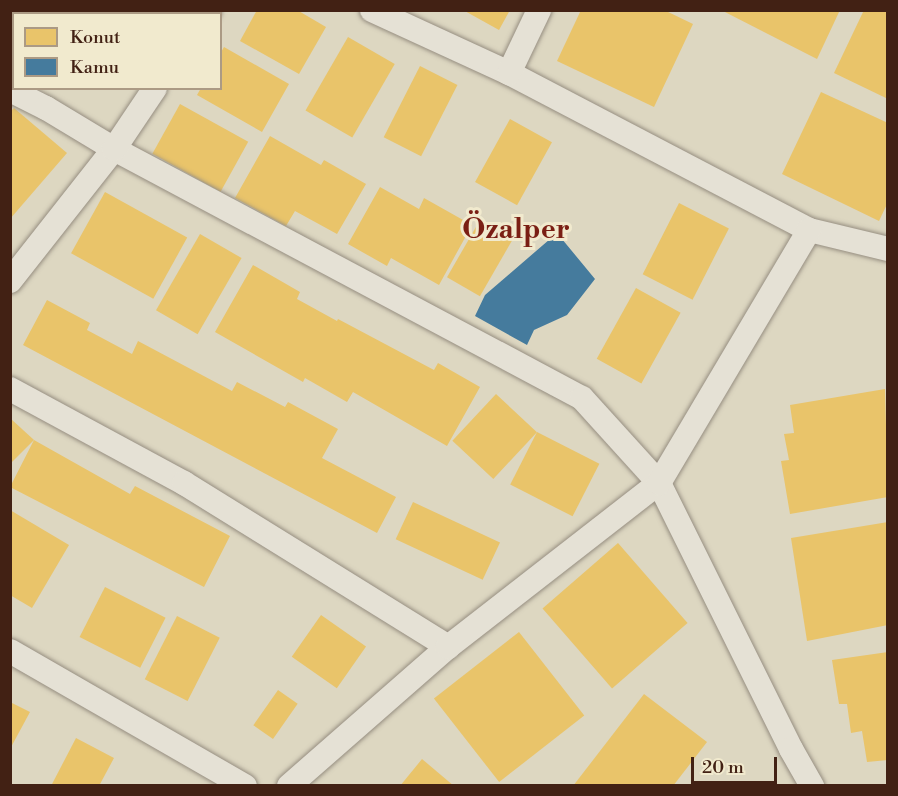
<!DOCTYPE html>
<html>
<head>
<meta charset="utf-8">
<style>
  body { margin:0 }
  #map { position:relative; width:898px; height:796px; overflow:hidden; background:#ddd7c1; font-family:"Libre Bodoni",serif }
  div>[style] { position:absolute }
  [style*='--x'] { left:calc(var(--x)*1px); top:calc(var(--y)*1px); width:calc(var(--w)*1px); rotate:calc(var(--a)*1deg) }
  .homes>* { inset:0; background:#e9c46a; transform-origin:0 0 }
  .public>* { inset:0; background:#457b9d }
  .roads { filter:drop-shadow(0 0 2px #968e81) drop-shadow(0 0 2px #968e81) }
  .street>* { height:24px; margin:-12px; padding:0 12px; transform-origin:12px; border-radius:12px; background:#e5e1d5 }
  span { translate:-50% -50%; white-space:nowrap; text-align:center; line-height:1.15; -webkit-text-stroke:6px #f1eace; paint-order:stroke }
  .district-label { font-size:28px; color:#7a1f14; font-weight:700 }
  .frame { position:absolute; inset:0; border:12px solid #422114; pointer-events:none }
  .legend { position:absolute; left:12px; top:12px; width:210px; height:78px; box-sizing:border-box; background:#f1eace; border:2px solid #ab9a84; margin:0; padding:8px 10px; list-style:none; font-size:18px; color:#422114 }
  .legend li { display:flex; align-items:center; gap:12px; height:30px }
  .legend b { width:30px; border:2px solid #ab9a84 }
  .scale { position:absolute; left:691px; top:757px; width:86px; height:27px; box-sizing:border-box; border:3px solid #422114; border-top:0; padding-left:8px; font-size:18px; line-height:21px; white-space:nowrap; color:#422114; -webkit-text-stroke:4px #f1eace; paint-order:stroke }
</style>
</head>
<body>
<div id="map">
  <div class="homes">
    <i style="left:59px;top:10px;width:99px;height:4px"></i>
    <i style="clip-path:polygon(257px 10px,297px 10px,326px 27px,299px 74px,240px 41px)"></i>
    <i style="clip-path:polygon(463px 10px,510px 10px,499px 30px)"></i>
    <i style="clip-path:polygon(581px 10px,664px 10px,693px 24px,654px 107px,557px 61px)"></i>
    <i style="clip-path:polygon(721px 10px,840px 10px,817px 59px)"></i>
    <i style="clip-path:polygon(864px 10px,888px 10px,888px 99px,834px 73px)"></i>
    <i style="left:348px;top:37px;width:54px;height:85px;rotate:30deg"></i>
    <i style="clip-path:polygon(224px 47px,289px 84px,262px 132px,197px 95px,201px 88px,220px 88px,220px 54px)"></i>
    <i style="left:420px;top:66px;width:42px;height:80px;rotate:27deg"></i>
    <i style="clip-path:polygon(821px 92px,888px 123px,888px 202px,879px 221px,782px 174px)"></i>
    <i style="left:180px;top:104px;width:78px;height:57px;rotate:29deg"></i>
    <i style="clip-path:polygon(14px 108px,67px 153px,10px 219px,10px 112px)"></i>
    <i style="left:510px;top:119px;width:48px;height:72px;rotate:29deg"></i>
    <i style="clip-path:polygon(270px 136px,321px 165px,324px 160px,366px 184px,337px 234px,295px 211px,286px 226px,235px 198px)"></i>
    <i style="clip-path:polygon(380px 187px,419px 209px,424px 198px,472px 225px,439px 285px,391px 258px,387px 266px,348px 244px)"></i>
    <i style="left:105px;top:192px;width:94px;height:70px;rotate:29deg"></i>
    <i style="left:679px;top:203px;width:56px;height:80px;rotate:27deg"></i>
    <i style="left:480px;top:220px;width:38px;height:66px;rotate:30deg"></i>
    <i style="left:200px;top:234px;width:48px;height:88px;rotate:30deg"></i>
    <i style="clip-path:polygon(253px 265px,300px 292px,297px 299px,337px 321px,338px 319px,434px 370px,438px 363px,480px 387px,447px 446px,353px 392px,347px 402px,305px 378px,303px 382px,215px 332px)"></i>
    <i style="left:636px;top:288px;width:51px;height:81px;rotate:29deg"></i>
    <i style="clip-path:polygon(47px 300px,90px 323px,87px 330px,132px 354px,138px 341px,232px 391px,237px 382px,285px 407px,288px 402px,338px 429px,322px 458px,396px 497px,377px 533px,23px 345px)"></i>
    <i style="clip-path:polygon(885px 389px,888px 497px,790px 514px,781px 461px,789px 460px,784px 434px,794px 433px,790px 405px)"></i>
    <i style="left:496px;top:394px;width:56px;height:64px;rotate:43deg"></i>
    <i style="clip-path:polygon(10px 418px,34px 440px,10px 464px)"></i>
    <i style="left:537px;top:432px;width:70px;height:59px;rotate:27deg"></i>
    <i style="clip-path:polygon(34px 440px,130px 494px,135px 486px,230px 536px,204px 587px,10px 487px)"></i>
    <i style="left:413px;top:502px;width:96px;height:41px;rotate:25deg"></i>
    <i style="clip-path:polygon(10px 510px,69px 545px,32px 608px,10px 595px)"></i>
    <i style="clip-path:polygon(888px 522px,888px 625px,807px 641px,791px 538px)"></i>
    <i style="left:618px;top:543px;width:106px;height:100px;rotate:49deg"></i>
    <i style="left:105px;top:587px;width:68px;height:56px;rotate:27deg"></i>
    <i style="left:321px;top:615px;width:55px;height:51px;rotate:35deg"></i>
    <i style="left:177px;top:616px;width:48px;height:71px;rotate:27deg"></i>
    <i style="left:519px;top:632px;width:106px;height:108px;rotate:52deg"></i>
    <i style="clip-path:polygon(888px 652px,888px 760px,867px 762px,862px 731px,851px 733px,847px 704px,839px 704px,832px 660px)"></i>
    <i style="left:278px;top:690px;width:24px;height:43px;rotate:35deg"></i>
    <i style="clip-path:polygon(644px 694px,707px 742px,673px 786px,573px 786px)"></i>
    <i style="clip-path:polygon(10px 702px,30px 712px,10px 749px)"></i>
    <i style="clip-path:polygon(76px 738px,114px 758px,99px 786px,51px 786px)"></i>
    <i style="clip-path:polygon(422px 759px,454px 786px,400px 786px)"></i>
  </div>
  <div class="public">
    <i style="clip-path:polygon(557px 233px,595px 279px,567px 315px,534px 330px,527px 345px,475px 316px,485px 295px)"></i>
  </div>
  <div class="roads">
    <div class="street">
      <i style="--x:372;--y:10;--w:151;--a:24.7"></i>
      <i style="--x:509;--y:73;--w:339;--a:27.6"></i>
      <i style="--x:809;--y:230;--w:81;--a:13.5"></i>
      <i style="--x:206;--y:14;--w:5;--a:-53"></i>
      <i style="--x:509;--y:73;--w:70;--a:-64.5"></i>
      <i style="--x:10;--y:90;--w:40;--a:26.6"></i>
      <i style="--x:46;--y:108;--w:79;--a:31.1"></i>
      <i style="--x:114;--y:149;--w:530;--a:28.02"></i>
      <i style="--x:582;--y:398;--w:115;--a:47.8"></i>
      <i style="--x:659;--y:483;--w:297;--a:63.6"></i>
      <i style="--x:791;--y:749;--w:43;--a:60.4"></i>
      <i style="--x:10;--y:281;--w:168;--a:-51.8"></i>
      <i style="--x:114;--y:149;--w:73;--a:-56.1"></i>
      <i style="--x:10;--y:389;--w:198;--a:28.4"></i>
      <i style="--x:184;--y:483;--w:311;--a:31.8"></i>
      <i style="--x:10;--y:651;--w:271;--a:29.9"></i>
      <i style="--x:289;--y:786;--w:211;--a:-41.2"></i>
      <i style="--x:448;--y:647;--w:267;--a:-37.9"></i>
      <i style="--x:659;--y:483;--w:294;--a:-59.3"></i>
    </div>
  </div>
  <div class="district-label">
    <span style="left:516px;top:230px">Özalper</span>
  </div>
  <div class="frame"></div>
  <ul class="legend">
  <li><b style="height:16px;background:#e9c46a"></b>Konut</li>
  <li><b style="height:16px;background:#457b9d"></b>Kamu</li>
  </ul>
  <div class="scale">20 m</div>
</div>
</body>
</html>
